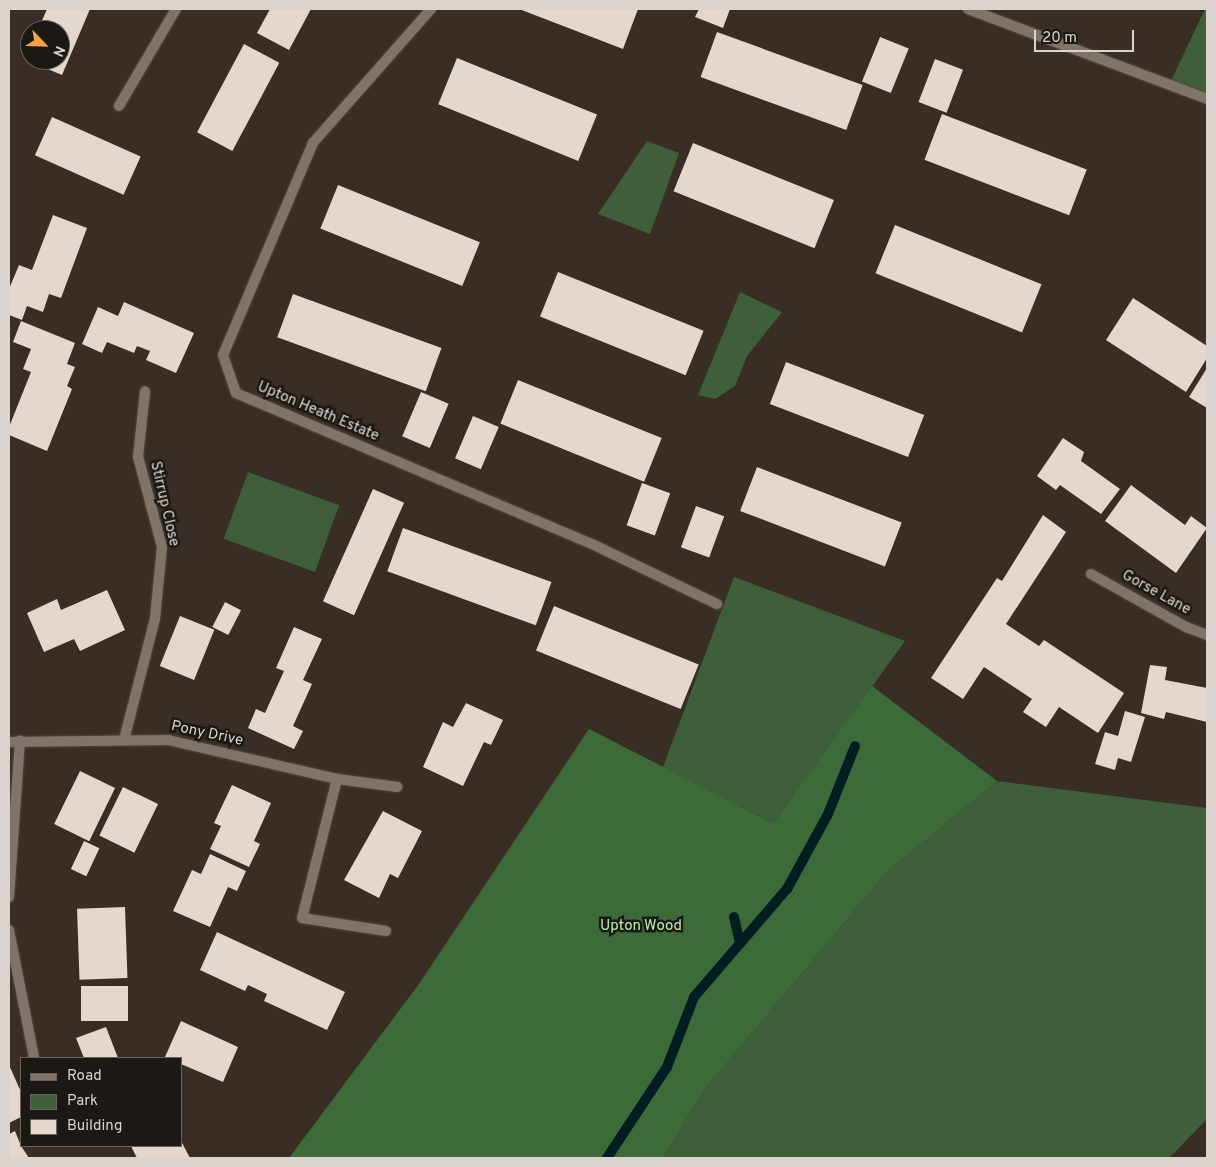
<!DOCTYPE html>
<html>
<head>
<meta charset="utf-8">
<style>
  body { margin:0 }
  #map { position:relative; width:1216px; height:1167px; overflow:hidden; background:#392e25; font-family:Overpass,sans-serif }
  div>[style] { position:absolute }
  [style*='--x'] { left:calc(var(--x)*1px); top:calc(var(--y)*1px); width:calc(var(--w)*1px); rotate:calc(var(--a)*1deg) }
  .green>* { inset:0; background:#3e5f3a; transform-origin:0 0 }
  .forest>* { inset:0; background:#3d6a39 }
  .stream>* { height:10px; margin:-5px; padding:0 5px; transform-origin:5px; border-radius:5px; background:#001e21 }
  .building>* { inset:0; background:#e5d7cb; transform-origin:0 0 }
  .roads { filter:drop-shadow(0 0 1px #544b43) drop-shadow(0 0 1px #544b43) }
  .street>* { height:10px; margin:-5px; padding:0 5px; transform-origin:5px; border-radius:5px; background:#807469 }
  span { translate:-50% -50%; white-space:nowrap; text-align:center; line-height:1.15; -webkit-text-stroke:5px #1c1813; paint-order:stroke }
  .street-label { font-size:15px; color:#dbd4ce }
  .park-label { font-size:15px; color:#b1f5aa }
  .frame { position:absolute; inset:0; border:10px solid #dbd4ce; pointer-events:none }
  .legend { position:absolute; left:20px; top:1057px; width:162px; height:90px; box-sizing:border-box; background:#1c1813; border:1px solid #68635e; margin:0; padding:6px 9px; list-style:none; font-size:15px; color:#dbd4ce }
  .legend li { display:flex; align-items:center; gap:10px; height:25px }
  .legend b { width:25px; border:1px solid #68635e }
  .north { position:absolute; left:20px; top:20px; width:50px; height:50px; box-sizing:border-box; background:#1c1813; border:1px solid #68635e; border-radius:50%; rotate:114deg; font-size:14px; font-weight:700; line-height:20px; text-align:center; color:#dbd4ce }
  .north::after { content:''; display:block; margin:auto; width:18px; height:22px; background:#f4a444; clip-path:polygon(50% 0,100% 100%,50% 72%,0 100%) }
  .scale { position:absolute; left:1034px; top:30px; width:100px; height:22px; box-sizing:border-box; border:2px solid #dbd4ce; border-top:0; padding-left:6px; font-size:15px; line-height:18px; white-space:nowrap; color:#dbd4ce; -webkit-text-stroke:4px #1c1813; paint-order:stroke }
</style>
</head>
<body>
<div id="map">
  <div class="green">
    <i style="clip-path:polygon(1205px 9px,1207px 9px,1207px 99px,1169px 85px)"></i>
    <i style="clip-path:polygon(647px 141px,679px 153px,650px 234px,598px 214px)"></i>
    <i style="clip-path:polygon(740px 292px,782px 312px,747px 356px,735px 386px,715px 399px,698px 395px)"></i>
    <i style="left:248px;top:472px;width:97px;height:71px;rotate:20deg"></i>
    <i style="clip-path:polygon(734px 577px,905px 641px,773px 823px,663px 767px)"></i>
    <i style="clip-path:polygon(997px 781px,1207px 808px,1207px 1119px,1169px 1158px,663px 1158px,705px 1089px,887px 872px)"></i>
  </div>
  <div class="forest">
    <i style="clip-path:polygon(872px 686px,997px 781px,887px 872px,705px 1089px,663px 1158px,289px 1158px,419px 984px,589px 729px,773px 823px)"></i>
  </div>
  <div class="stream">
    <i style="--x:734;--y:917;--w:27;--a:77"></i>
    <i style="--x:607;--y:1158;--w:109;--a:-56.6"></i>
    <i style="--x:667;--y:1067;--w:75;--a:-68.9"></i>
    <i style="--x:694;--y:997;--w:143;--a:-49.3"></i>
    <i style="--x:787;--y:889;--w:85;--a:-61.3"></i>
    <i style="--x:828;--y:814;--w:73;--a:-68.3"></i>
  </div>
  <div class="building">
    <i style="clip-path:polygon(47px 9px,90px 9px,62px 75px,26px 60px,30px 50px,30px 60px,60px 60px,60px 30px,38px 30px)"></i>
    <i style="clip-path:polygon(270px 9px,311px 9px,289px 50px,257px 33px)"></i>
    <i style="clip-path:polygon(519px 9px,638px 9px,623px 49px)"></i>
    <i style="clip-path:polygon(699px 9px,730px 9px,723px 28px,695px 17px)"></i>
    <i style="left:717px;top:32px;width:155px;height:48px;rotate:20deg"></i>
    <i style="left:880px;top:37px;width:31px;height:48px;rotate:22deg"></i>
    <i style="left:244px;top:44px;width:40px;height:100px;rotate:28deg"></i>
    <i style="left:457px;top:58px;width:151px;height:50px;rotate:22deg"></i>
    <i style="left:935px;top:59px;width:30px;height:46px;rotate:21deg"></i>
    <i style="left:942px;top:114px;width:155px;height:49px;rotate:21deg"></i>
    <i style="left:52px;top:117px;width:97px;height:42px;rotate:24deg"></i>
    <i style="left:693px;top:143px;width:152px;height:52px;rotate:22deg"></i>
    <i style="left:338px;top:185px;width:153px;height:47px;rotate:22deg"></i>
    <i style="clip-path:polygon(53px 215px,87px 228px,61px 298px,49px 294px,43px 312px,27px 306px,22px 320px,9px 315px,9px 289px,19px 265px,32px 270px)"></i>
    <i style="left:895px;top:225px;width:158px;height:52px;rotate:22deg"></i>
    <i style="left:558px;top:272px;width:157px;height:48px;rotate:22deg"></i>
    <i style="left:293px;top:294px;width:158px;height:46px;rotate:20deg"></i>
    <i style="clip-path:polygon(1133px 298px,1207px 346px,1207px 358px,1186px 392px,1106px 340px)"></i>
    <i style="clip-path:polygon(124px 302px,194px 333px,176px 373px,146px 360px,150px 351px,137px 346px,134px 353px,107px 342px,102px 353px,82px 344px,98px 307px,118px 316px)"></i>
    <i style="clip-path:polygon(21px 321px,75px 343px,67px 364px,75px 367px,67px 386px,72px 389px,47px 451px,9px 435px,9px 427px,31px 372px,23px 369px,31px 349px,13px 342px)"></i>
    <i style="left:786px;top:362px;width:148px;height:45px;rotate:21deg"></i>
    <i style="clip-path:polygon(1207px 368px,1207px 408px,1189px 397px)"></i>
    <i style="left:518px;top:380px;width:155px;height:47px;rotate:22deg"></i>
    <i style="left:421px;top:392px;width:30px;height:48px;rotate:23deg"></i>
    <i style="left:473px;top:416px;width:28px;height:46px;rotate:23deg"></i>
    <i style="clip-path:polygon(1063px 438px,1084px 452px,1081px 461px,1120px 489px,1101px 514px,1060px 485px,1056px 490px,1037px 476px)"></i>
    <i style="left:757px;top:467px;width:155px;height:47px;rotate:21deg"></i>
    <i style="left:642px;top:483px;width:30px;height:45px;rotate:20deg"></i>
    <i style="clip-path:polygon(1131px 485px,1185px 525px,1191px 516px,1207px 528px,1176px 573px,1105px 521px)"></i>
    <i style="left:373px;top:489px;width:34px;height:123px;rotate:24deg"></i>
    <i style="left:696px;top:506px;width:30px;height:44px;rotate:20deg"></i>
    <i style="clip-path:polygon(1043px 515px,1066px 532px,1006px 624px,1039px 646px,1044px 640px,1124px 693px,1098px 733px,1059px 707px,1046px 727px,1023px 712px,1032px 699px,984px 667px,963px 699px,931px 678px,997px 578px,1002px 581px)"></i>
    <i style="left:403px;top:528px;width:158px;height:46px;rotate:20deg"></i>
    <i style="clip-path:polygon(107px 590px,125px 630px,80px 651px,74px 639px,44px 652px,27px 613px,57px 599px,61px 610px)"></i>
    <i style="left:225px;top:602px;width:18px;height:28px;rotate:27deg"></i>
    <i style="left:554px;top:606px;width:156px;height:48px;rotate:22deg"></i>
    <i style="left:180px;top:616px;width:37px;height:54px;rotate:22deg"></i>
    <i style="clip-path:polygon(294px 627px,322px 639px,303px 680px,312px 684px,293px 726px,303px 731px,294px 749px,248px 728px,256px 709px,265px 713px,284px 671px,276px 668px)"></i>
    <i style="clip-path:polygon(1150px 665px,1167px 667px,1165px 680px,1207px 688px,1207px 722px,1166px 712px,1164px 719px,1141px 713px)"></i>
    <i style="clip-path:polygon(466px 703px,503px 720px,491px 745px,484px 742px,463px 786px,423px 767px,443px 722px,453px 727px)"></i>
    <i style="clip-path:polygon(1125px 711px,1145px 717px,1131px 762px,1118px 758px,1115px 770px,1095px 764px,1105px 732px,1118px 736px)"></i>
    <i style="left:80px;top:771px;width:39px;height:59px;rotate:26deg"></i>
    <i style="clip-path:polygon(232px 785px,271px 803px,254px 841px,260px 844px,249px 867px,210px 849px,221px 826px,214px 823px)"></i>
    <i style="left:123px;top:787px;width:39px;height:54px;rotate:26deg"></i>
    <i style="clip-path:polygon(383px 811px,422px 831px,398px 878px,390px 874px,379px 898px,344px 880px)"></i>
    <i style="left:84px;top:841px;width:17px;height:31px;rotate:25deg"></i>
    <i style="clip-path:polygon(210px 854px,246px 871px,237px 891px,228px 887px,210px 927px,173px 911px,192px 870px,201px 874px)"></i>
    <i style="left:125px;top:907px;width:71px;height:48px;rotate:88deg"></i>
    <i style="clip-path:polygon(217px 932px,345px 992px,327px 1030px,264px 1001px,267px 994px,248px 985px,245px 991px,200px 970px)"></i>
    <i style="left:81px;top:986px;width:47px;height:35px"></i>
    <i style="clip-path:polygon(181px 1021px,238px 1047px,223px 1082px,181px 1064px,181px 1058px,165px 1057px)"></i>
    <i style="clip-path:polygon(106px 1027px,118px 1058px,84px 1058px,76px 1038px)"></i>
    <i style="clip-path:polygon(9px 1065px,21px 1092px,21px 1117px,9px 1123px)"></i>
    <i style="clip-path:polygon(15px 1131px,21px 1146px,29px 1158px,9px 1158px,9px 1134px)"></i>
    <i style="clip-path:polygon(181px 1141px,190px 1158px,137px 1158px,131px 1146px,181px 1146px)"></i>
  </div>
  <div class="roads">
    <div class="street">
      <i style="--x:431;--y:9;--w:179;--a:131.4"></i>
      <i style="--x:313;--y:143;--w:230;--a:113"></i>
      <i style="--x:223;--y:355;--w:40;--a:71.1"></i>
      <i style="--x:236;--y:393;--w:393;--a:23"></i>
      <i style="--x:598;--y:547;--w:132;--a:25.6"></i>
      <i style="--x:968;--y:9;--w:255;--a:20.6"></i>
      <i style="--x:119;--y:106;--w:113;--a:-59.6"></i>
      <i style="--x:1091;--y:574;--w:109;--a:29.2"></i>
      <i style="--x:1186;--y:627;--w:22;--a:21"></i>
      <i style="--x:124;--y:740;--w:126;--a:-75.7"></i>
      <i style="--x:155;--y:618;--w:71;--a:-84.4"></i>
      <i style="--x:162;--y:547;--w:93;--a:-104.9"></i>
      <i style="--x:138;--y:457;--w:66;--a:-83.9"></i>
      <i style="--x:9;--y:742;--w:159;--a:-0.7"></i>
      <i style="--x:168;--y:740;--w:173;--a:13"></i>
      <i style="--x:337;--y:779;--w:61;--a:7.6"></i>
      <i style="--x:337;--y:779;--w:143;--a:104.1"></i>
      <i style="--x:302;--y:918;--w:85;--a:8.8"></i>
      <i style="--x:9;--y:897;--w:157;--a:-86"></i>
      <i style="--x:9;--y:930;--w:130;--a:78.9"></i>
    </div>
  </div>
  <div class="street-label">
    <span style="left:318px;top:412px;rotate:23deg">Upton Heath Estate</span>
    <span style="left:164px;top:504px;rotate:77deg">Stirrup Close</span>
    <span style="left:1156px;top:593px;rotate:29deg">Gorse Lane</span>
    <span style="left:207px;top:734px;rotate:12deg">Pony Drive</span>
  </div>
  <div class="park-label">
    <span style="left:641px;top:927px">Upton Wood</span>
  </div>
  <div class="frame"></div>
  <ul class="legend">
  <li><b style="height:6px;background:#807469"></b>Road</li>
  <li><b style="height:14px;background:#3e5f3a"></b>Park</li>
  <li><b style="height:14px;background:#e5d7cb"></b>Building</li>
  </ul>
  <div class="north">N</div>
  <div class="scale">20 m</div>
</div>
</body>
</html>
